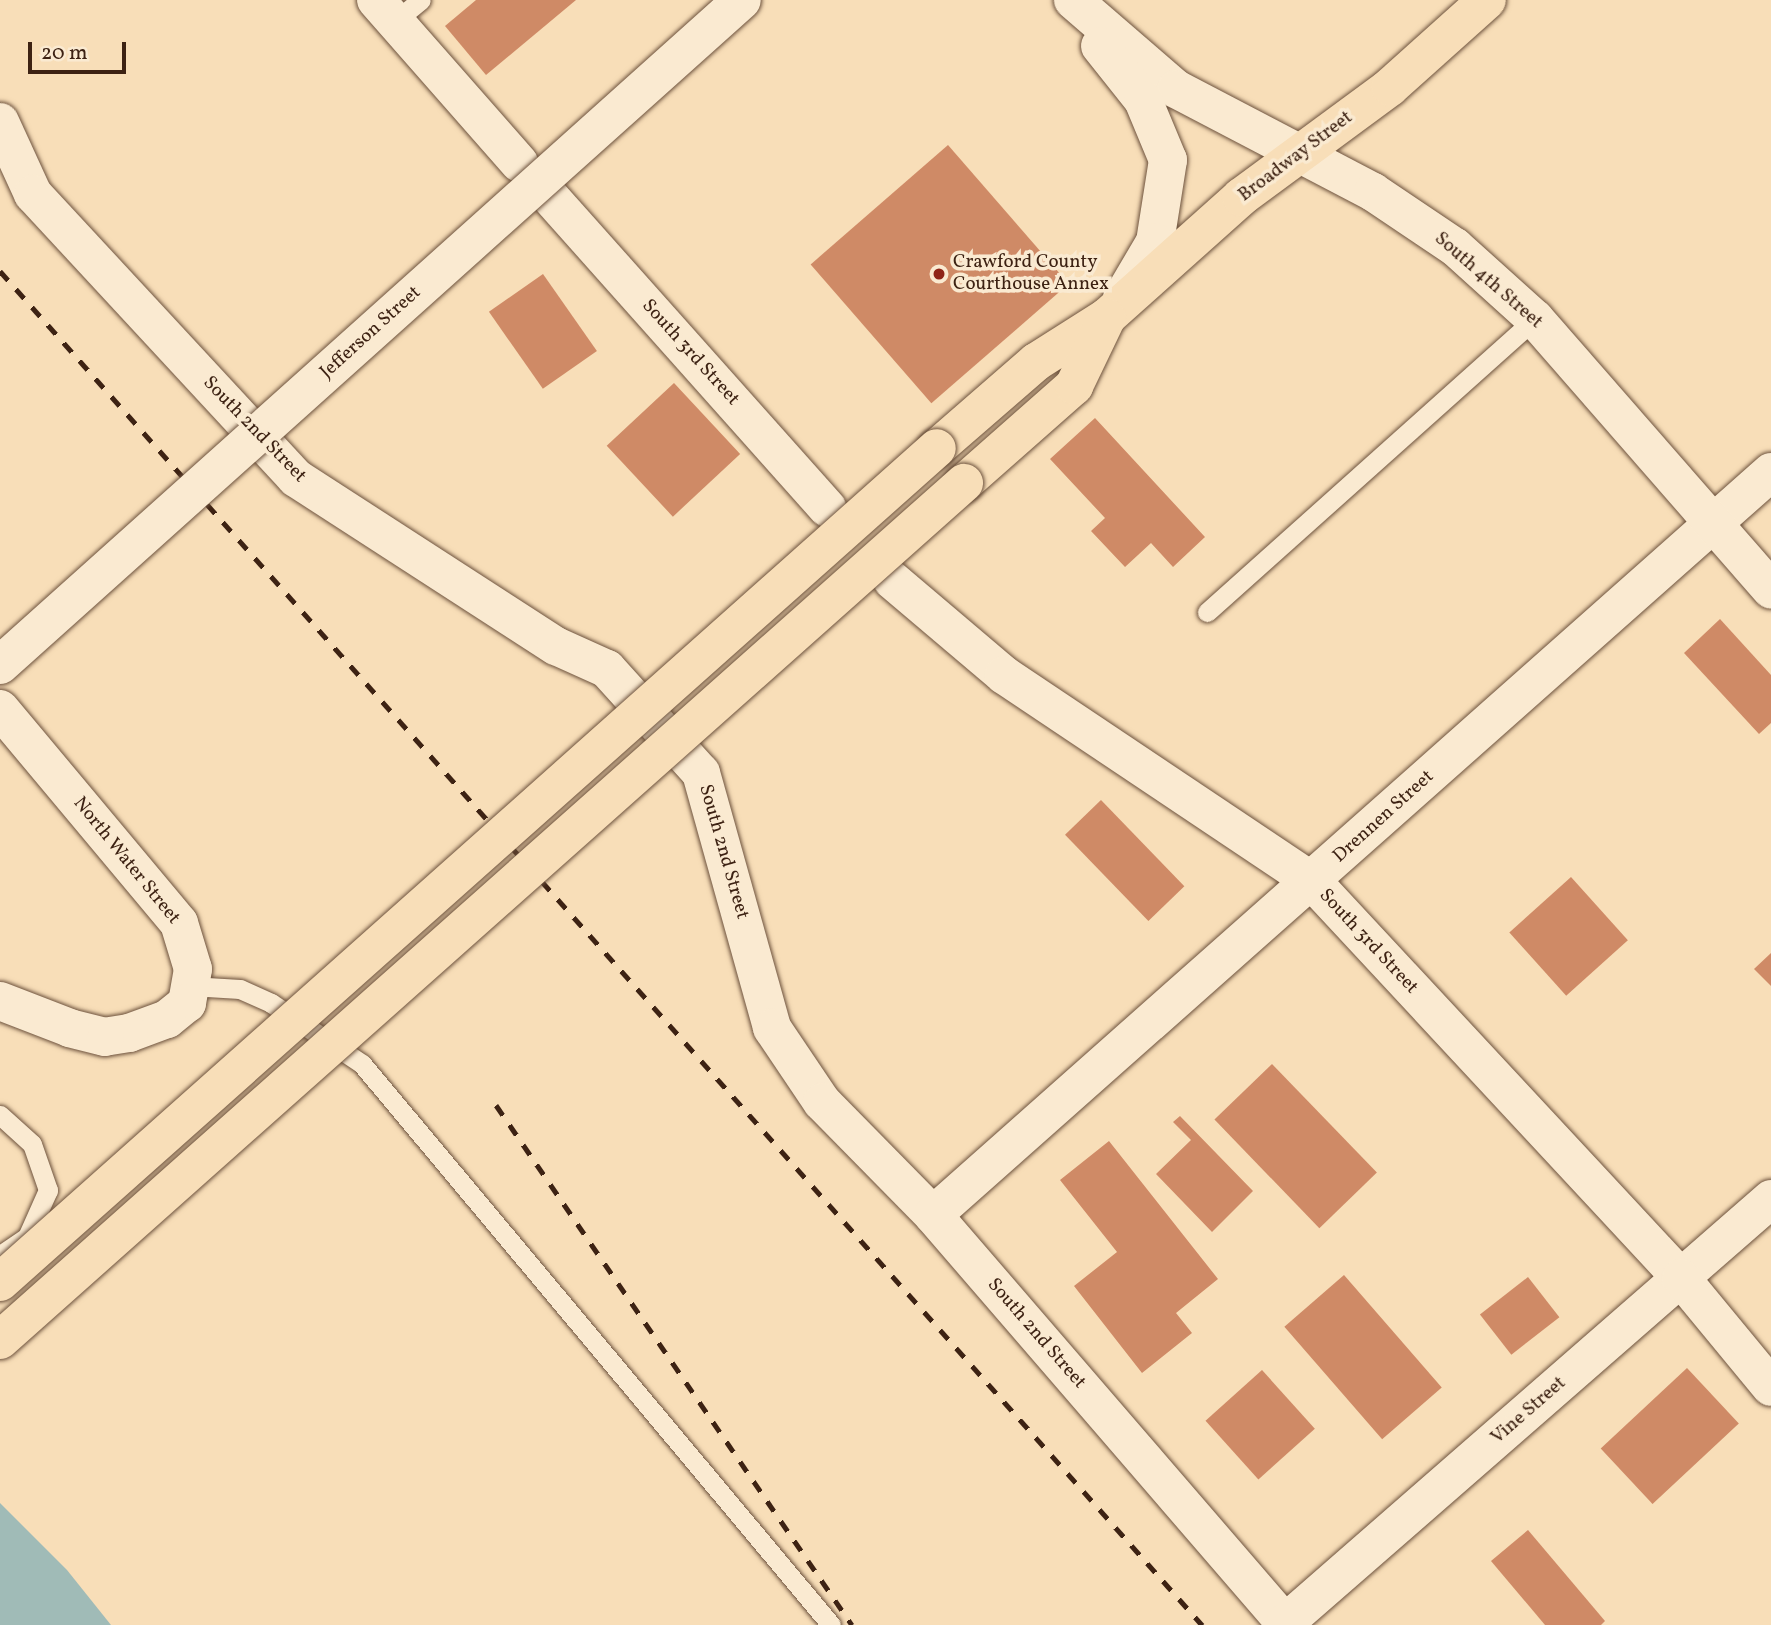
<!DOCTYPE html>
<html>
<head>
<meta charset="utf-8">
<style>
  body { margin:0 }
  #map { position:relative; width:1771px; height:1625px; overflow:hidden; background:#f8deb8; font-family:Vollkorn,serif }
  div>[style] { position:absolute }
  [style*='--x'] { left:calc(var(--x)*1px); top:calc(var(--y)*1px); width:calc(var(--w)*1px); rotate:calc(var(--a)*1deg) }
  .water>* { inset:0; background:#a0bbb7 }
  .building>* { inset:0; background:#cf8a66; transform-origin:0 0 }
  .roads { filter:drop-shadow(0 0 2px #6c513c) drop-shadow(0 0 2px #6c513c) }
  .lane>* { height:19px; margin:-9.5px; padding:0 9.5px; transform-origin:9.5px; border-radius:9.5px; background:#faead1 }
  .street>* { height:38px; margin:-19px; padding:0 19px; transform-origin:19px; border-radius:19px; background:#faead1 }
  .secondary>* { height:38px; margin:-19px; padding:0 19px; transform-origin:19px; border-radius:19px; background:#faead1 }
  .primary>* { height:38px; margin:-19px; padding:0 19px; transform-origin:19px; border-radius:19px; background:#f8deb8 }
  .rail>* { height:5px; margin-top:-2.5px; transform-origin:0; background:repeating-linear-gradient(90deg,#3d2213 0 12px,transparent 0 24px) }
  .bridges { filter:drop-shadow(0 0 2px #6c513c) drop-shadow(0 0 2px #6c513c) }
  .street-bridge>* { height:38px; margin:-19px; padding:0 19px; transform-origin:19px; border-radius:19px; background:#faead1 }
  .primary-bridge>* { height:38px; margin:-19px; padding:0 19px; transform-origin:19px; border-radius:19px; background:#f8deb8 }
  .dots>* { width:19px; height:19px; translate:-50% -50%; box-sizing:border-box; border:4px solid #faead1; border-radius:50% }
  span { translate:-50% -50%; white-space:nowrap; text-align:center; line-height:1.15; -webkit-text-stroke:7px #faead1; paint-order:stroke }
  .street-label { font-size:19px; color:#3d2213 }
  .poi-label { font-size:19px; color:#3d2213 }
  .left { translate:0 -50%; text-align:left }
  .scale { position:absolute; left:28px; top:42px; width:98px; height:32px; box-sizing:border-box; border:4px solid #3d2213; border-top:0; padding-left:9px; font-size:21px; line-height:24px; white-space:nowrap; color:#3d2213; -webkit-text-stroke:5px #faead1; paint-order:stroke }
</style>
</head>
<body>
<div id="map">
  <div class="water">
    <i style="clip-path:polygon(0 1503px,67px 1570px,111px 1625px,0 1625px)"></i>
  </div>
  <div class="building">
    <i style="clip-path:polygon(476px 0,576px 0,486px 75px,445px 26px)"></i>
    <i style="left:948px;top:145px;width:184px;height:182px;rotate:49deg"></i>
    <i style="left:543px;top:274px;width:94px;height:66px;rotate:55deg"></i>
    <i style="left:674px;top:383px;width:97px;height:92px;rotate:47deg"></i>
    <i style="clip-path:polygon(1095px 418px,1205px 537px,1173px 567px,1151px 543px,1125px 567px,1091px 531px,1105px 518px,1050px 459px)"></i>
    <i style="clip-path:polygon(1720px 619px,1771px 675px,1771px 723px,1759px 734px,1684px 653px)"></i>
    <i style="left:1101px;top:800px;width:120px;height:50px;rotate:46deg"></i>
    <i style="left:1571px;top:877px;width:85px;height:83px;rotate:48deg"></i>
    <i style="clip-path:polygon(1771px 953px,1771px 986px,1754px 969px)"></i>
    <i style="left:1272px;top:1064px;width:151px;height:80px;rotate:46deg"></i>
    <i style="clip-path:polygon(1180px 1116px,1253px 1191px,1212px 1232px,1156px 1174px,1191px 1140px,1173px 1122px)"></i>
    <i style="clip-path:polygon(1109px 1141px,1218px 1279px,1176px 1313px,1192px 1333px,1142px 1373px,1074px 1286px,1117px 1252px,1060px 1180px)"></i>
    <i style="left:1344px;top:1275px;width:149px;height:79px;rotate:49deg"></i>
    <i style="left:1528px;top:1277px;width:51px;height:61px;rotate:52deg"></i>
    <i style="left:1687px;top:1368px;width:76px;height:118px;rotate:47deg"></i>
    <i style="left:1262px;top:1370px;width:79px;height:76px;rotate:48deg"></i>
    <i style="clip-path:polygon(1528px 1530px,1605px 1621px,1601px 1625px,1545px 1625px,1491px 1561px)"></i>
  </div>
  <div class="roads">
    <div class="lane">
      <i style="--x:395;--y:21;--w:33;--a:-39"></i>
      <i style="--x:1207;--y:612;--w:440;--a:-41.8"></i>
      <i style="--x:190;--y:986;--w:50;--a:3.4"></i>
      <i style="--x:240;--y:989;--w:34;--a:24"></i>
      <i style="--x:271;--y:1003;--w:110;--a:33.8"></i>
      <i style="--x:362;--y:1064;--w:731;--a:50.1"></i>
      <i style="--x:0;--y:1115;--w:43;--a:42.2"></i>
      <i style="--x:32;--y:1144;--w:49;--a:70.8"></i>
      <i style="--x:48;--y:1190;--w:51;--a:114.1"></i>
      <i style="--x:27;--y:1237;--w:32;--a:146"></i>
    </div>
    <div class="street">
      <i style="--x:376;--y:0;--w:217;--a:48.7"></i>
      <i style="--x:0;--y:122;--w:79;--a:65.4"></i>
      <i style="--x:33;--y:194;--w:387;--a:47.2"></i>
      <i style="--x:296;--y:478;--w:310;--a:32.9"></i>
      <i style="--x:556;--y:646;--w:56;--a:24.3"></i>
      <i style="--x:607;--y:669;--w:140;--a:47.9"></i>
      <i style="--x:701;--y:773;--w:265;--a:74.4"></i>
      <i style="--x:772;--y:1028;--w:89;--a:56"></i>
      <i style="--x:822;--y:1102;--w:158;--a:45.5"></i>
      <i style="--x:933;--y:1215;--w:539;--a:49.21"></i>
      <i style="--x:1285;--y:1623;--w:645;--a:-41.1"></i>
      <i style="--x:552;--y:199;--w:414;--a:48.3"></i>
      <i style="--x:892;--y:580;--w:147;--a:40.3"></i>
      <i style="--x:1004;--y:675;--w:371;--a:33.8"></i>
      <i style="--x:1312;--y:881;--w:542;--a:47.09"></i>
      <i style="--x:1681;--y:1278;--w:141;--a:50.5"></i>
      <i style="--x:0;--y:709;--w:279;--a:50.1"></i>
      <i style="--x:179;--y:923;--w:48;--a:73.1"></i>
      <i style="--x:193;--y:969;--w:35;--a:100"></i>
      <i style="--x:187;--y:1003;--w:26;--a:141"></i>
      <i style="--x:167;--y:1019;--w:40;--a:159.8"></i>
      <i style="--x:129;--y:1033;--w:24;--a:171"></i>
      <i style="--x:105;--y:1037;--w:36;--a:-166"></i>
      <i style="--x:70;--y:1028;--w:75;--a:-158.9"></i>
      <i style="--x:933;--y:1215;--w:1120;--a:-41.56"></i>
    </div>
    <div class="secondary">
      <i style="--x:1073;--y:0;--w:136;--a:40.8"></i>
      <i style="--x:1176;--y:89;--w:222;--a:27.6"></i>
      <i style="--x:1373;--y:192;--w:99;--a:33.9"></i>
      <i style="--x:1455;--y:247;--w:108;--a:42"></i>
      <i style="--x:1535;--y:319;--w:359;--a:48.9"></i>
      <i style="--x:1100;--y:46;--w:69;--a:51.5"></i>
      <i style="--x:1143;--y:100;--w:65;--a:67.4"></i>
      <i style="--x:1168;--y:160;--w:83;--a:99"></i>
      <i style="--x:1155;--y:242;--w:65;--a:120.5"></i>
    </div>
    <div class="primary">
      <i style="--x:937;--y:448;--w:131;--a:-41"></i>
      <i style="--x:1036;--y:362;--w:84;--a:-32.4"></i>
      <i style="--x:1107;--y:317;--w:180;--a:-41.8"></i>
      <i style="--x:1241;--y:197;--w:185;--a:-36.4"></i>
      <i style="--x:1390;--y:87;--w:130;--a:-41.9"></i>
      <i style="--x:964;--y:483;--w:147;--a:-41.4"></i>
      <i style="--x:1074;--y:386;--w:76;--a:-64.4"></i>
    </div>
  </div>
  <div class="rail">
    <i style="--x:0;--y:271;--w:1811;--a:48.4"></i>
    <i style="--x:496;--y:1105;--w:630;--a:55.6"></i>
  </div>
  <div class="bridges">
    <div class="street-bridge">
      <i style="--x:0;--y:665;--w:996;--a:-41.87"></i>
    </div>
    <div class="primary-bridge">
      <i style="--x:0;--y:1282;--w:1254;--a:-41.67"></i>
      <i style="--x:0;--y:1340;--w:1290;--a:-41.64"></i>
    </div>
  </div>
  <div class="dots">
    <i style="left:939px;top:274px;background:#8f2418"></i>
  </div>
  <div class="street-label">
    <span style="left:1296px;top:157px;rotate:-37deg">Broadway Street</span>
    <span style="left:1488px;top:281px;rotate:41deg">South 4th Street</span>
    <span style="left:371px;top:333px;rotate:-42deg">Jefferson Street</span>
    <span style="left:690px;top:353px;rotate:48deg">South 3rd Street</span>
    <span style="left:254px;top:430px;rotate:46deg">South 2nd Street</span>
    <span style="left:1384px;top:817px;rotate:-42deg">Drennen Street</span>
    <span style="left:723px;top:852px;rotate:74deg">South 2nd Street</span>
    <span style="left:126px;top:861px;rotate:51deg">North Water Street</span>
    <span style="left:1368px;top:942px;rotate:47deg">South 3rd Street</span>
    <span style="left:1036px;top:1334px;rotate:49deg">South 2nd Street</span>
    <span style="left:1529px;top:1411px;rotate:-41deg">Vine Street</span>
  </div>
  <div class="poi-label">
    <span class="left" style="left:953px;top:274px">Crawford County<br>Courthouse Annex</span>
  </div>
  <div class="scale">20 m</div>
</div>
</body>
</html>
